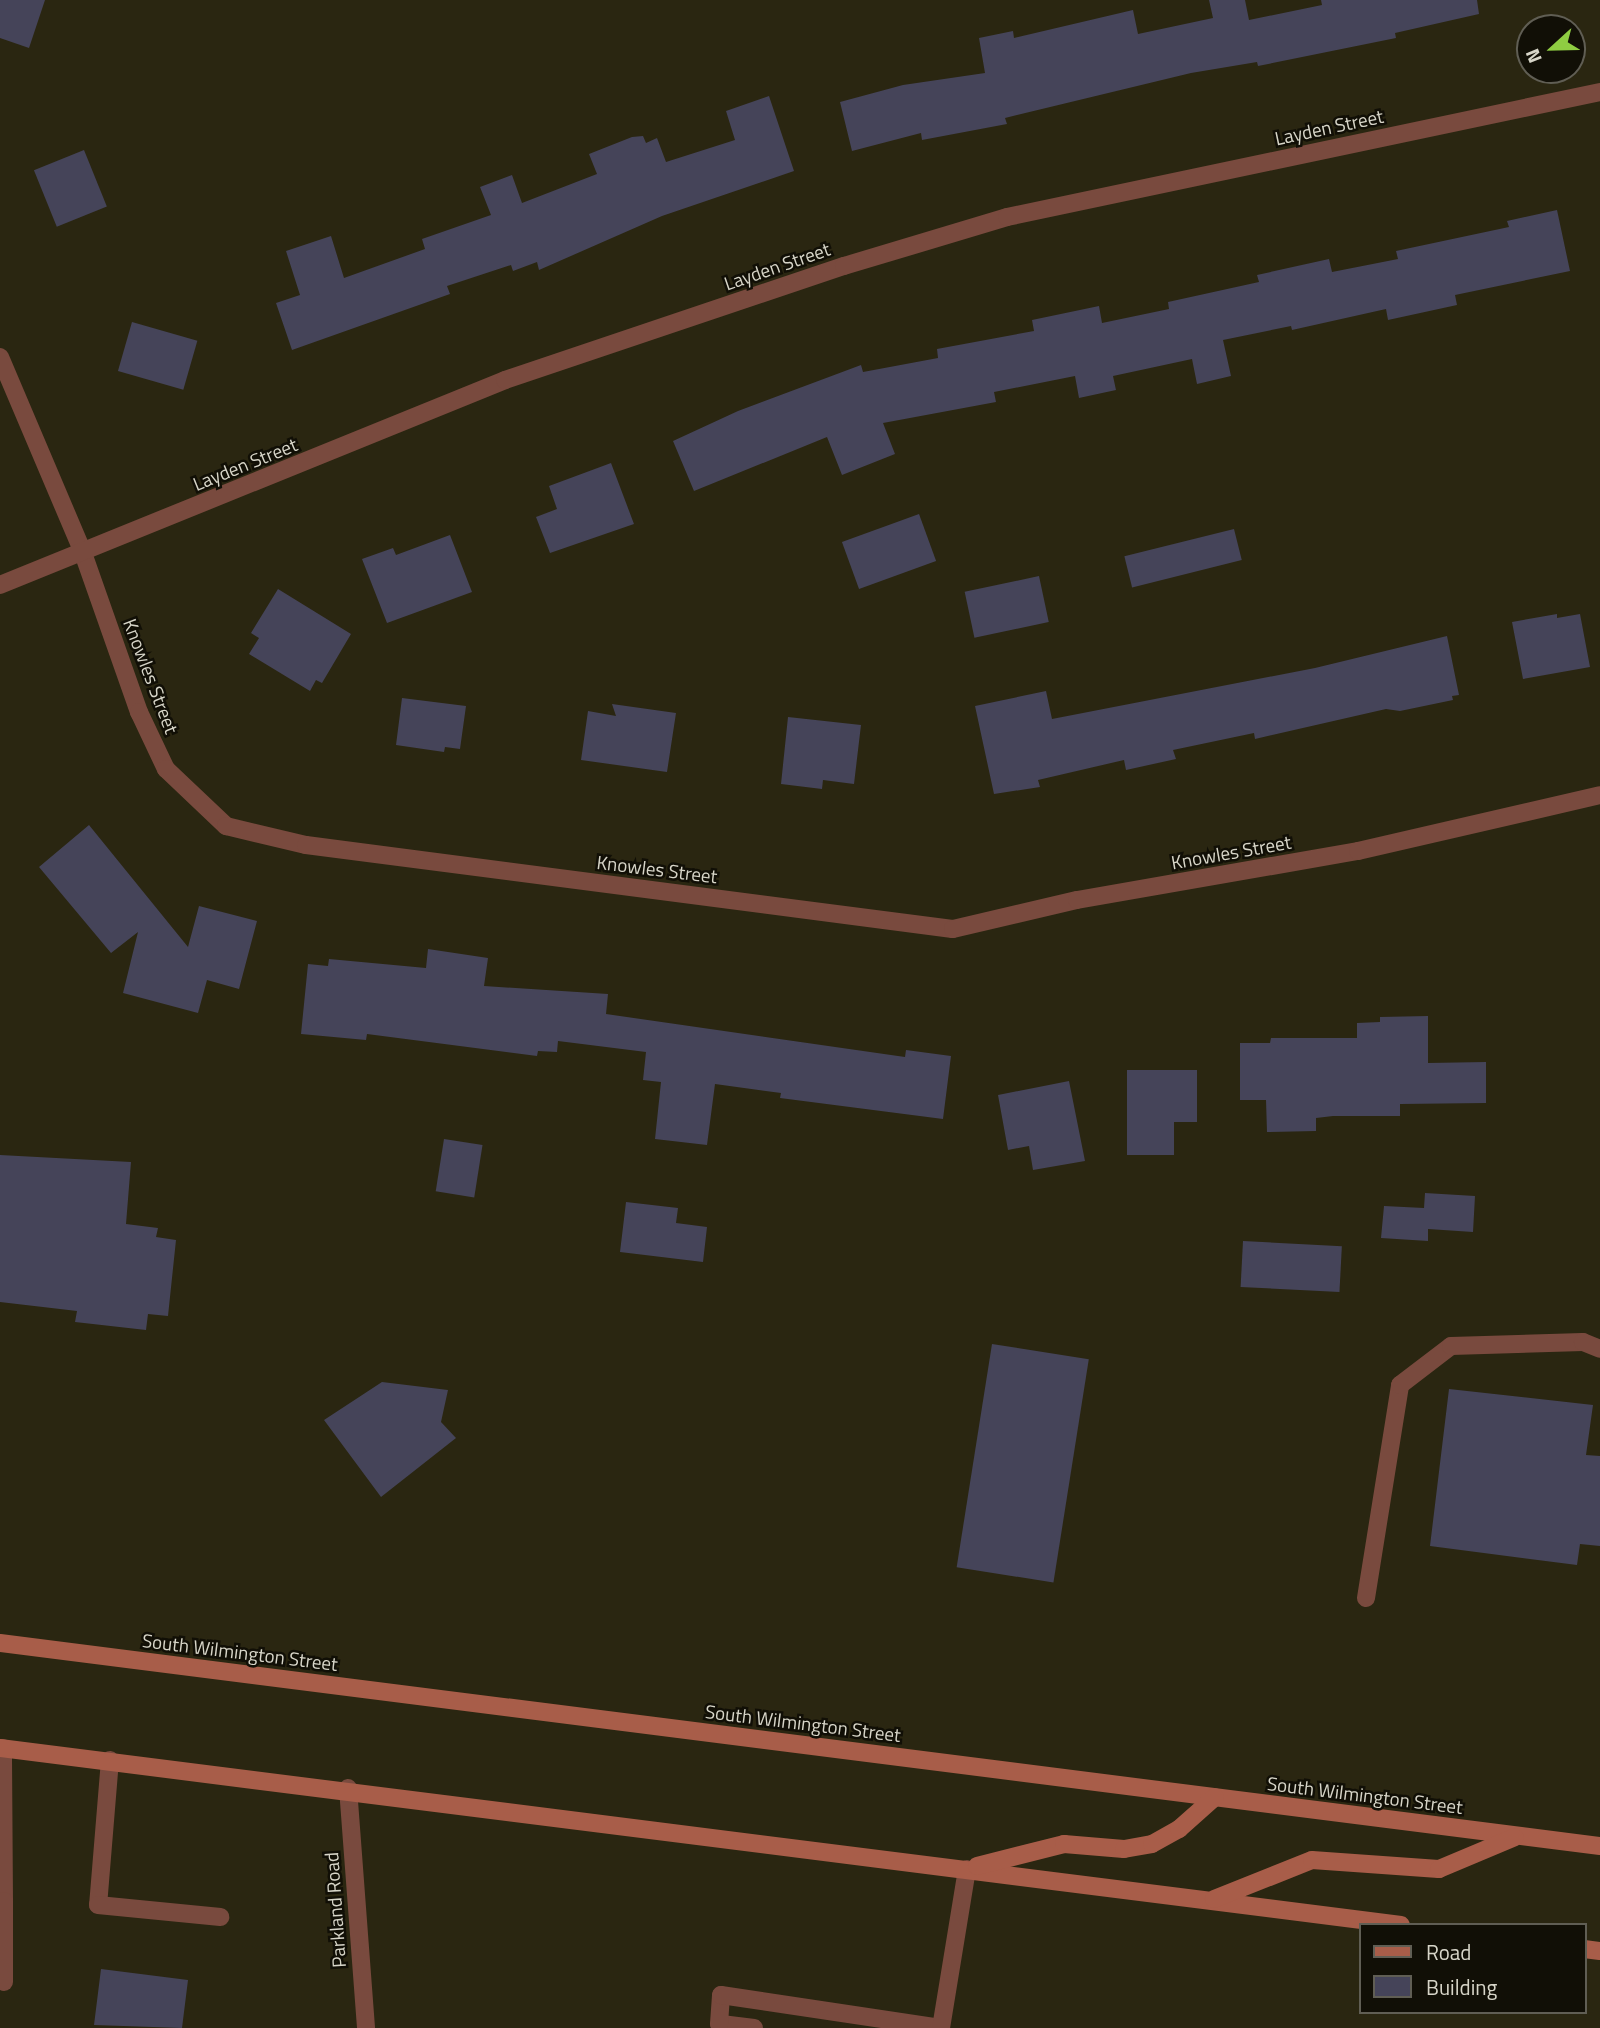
<!DOCTYPE html>
<html>
<head>
<meta charset="utf-8">
<style>
  body { margin:0 }
  #map { position:relative; width:1600px; height:2028px; overflow:hidden; background:#2a2611; font-family:"Titillium Web",sans-serif }
  div>[style] { position:absolute }
  [style*='--x'] { left:calc(var(--x)*1px); top:calc(var(--y)*1px); width:calc(var(--w)*1px); rotate:calc(var(--a)*1deg) }
  .building>* { inset:0; background:#454459; transform-origin:0 0 }
  .service>* { height:18px; margin:-9px; padding:0 9px; transform-origin:9px; border-radius:9px; background:#794a3e }
  .minor>* { height:18px; margin:-9px; padding:0 9px; transform-origin:9px; border-radius:9px; background:#794a3e }
  .secondary>* { height:18px; margin:-9px; padding:0 9px; transform-origin:9px; border-radius:9px; background:#a85d49 }
  span { translate:-50% -50%; white-space:nowrap; text-align:center; line-height:1.15; -webkit-text-stroke:5px #110f06; paint-order:stroke }
  .street-label { font-size:19px; color:#d7d5c8 }
  .legend { position:absolute; left:1359px; top:1923px; width:228px; height:91px; box-sizing:border-box; background:#110f06; border:2px solid #605e54; margin:0; padding:9px 12px; list-style:none; font-size:21px; color:#d7d5c8 }
  .legend li { display:flex; align-items:center; gap:14px; height:35px }
  .legend b { width:35px; border:2px solid #605e54 }
  .north { position:absolute; left:1516px; top:14px; width:70px; height:70px; box-sizing:border-box; background:#110f06; border:2px solid #605e54; border-radius:50%; rotate:248deg; font-size:19px; font-weight:700; line-height:28px; text-align:center; color:#d7d5c8 }
  .north::after { content:''; display:block; margin:auto; width:24px; height:32px; background:#8fcd42; clip-path:polygon(50% 0,100% 100%,50% 72%,0 100%) }
</style>
</head>
<body>
<div id="map">
  <div class="building">
    <i style="clip-path:polygon(0 0,45px 0,29px 48px,0 38px)"></i>
    <i style="clip-path:polygon(1209px 0,1245px 0,1249px 20px,1322px 5px,1321px 0,1477px 0,1479px 14px,1395px 33px,1396px 38px,1258px 66px,1257px 62px,1191px 73px,1005px 118px,1007px 124px,922px 140px,921px 133px,852px 151px,840px 102px,903px 85px,985px 73px,979px 38px,1013px 31px,1014px 38px,1133px 10px,1138px 34px,1213px 18px)"></i>
    <i style="clip-path:polygon(769px 96px,794px 171px,662px 216px,539px 270px,537px 262px,513px 271px,511px 265px,447px 286px,450px 294px,292px 350px,276px 303px,300px 295px,286px 251px,331px 236px,344px 278px,425px 249px,422px 239px,491px 215px,480px 187px,512px 175px,522px 203px,597px 174px,589px 154px,632px 137px,643px 136px,646px 143px,657px 138px,666px 162px,735px 140px,726px 111px)"></i>
    <i style="left:84px;top:150px;width:61px;height:54px;rotate:68deg"></i>
    <i style="clip-path:polygon(1557px 210px,1570px 271px,1455px 295px,1457px 305px,1388px 320px,1386px 309px,1292px 330px,1291px 326px,1223px 340px,1231px 376px,1197px 384px,1192px 359px,1113px 376px,1116px 390px,1079px 398px,1075px 376px,994px 392px,996px 402px,883px 423px,895px 454px,842px 475px,827px 437px,694px 491px,673px 441px,738px 411px,861px 365px,863px 372px,938px 358px,937px 349px,1034px 331px,1032px 320px,1099px 306px,1102px 323px,1169px 309px,1168px 302px,1259px 282px,1257px 275px,1329px 259px,1332px 272px,1398px 259px,1396px 251px,1509px 227px,1507px 221px)"></i>
    <i style="left:132px;top:322px;width:68px;height:51px;rotate:16deg"></i>
    <i style="clip-path:polygon(611px 463px,634px 524px,550px 553px,536px 517px,557px 509px,549px 486px)"></i>
    <i style="left:919px;top:514px;width:50px;height:82px;rotate:70deg"></i>
    <i style="left:1234px;top:529px;width:32px;height:113px;rotate:76deg"></i>
    <i style="clip-path:polygon(450px 535px,472px 592px,387px 623px,362px 559px,393px 548px,396px 555px)"></i>
    <i style="left:1039px;top:576px;width:47px;height:76px;rotate:78deg"></i>
    <i style="clip-path:polygon(278px 589px,351px 634px,322px 683px,316px 680px,310px 691px,249px 654px,259px 638px,251px 633px)"></i>
    <i style="clip-path:polygon(1557px 614px,1557px 618px,1580px 614px,1590px 667px,1523px 679px,1512px 622px)"></i>
    <i style="clip-path:polygon(1447px 636px,1459px 695px,1452px 696px,1453px 700px,1400px 711px,1386px 709px,1255px 739px,1254px 733px,1173px 750px,1176px 759px,1126px 770px,1124px 760px,1038px 780px,1040px 787px,994px 794px,975px 706px,1046px 691px,1052px 719px,1315px 668px)"></i>
    <i style="clip-path:polygon(402px 698px,466px 706px,460px 749px,445px 747px,444px 752px,396px 745px)"></i>
    <i style="clip-path:polygon(612px 704px,676px 713px,667px 772px,581px 760px,588px 711px,616px 716px)"></i>
    <i style="clip-path:polygon(788px 717px,861px 725px,854px 784px,823px 780px,822px 789px,781px 784px)"></i>
    <i style="clip-path:polygon(89px 825px,188px 947px,199px 906px,257px 921px,239px 989px,207px 980px,198px 1013px,123px 993px,138px 932px,111px 953px,39px 867px)"></i>
    <i style="clip-path:polygon(428px 949px,488px 958px,484px 986px,608px 994px,606px 1014px,905px 1057px,906px 1050px,951px 1056px,943px 1119px,780px 1098px,781px 1093px,715px 1084px,707px 1145px,655px 1139px,661px 1082px,643px 1080px,646px 1052px,558px 1041px,557px 1052px,538px 1051px,537px 1056px,367px 1034px,366px 1040px,301px 1034px,308px 964px,328px 966px,329px 959px,426px 968px)"></i>
    <i style="clip-path:polygon(1428px 1016px,1428px 1063px,1486px 1062px,1486px 1103px,1400px 1104px,1400px 1116px,1333px 1116px,1316px 1118px,1316px 1131px,1267px 1132px,1266px 1100px,1240px 1100px,1240px 1043px,1270px 1043px,1271px 1038px,1357px 1038px,1357px 1023px,1380px 1022px,1380px 1017px)"></i>
    <i style="clip-path:polygon(1127px 1070px,1197px 1070px,1197px 1122px,1174px 1122px,1174px 1155px,1127px 1155px)"></i>
    <i style="clip-path:polygon(1069px 1081px,1085px 1161px,1033px 1170px,1029px 1146px,1008px 1150px,998px 1095px)"></i>
    <i style="left:444px;top:1139px;width:39px;height:53px;rotate:9deg"></i>
    <i style="clip-path:polygon(0 1155px,131px 1162px,126px 1224px,158px 1228px,156px 1237px,176px 1240px,168px 1316px,148px 1314px,146px 1330px,75px 1322px,77px 1311px,0 1302px)"></i>
    <i style="clip-path:polygon(1425px 1193px,1475px 1196px,1473px 1232px,1428px 1229px,1428px 1241px,1381px 1238px,1384px 1206px,1424px 1208px)"></i>
    <i style="clip-path:polygon(626px 1202px,678px 1208px,676px 1223px,707px 1227px,703px 1262px,620px 1252px)"></i>
    <i style="left:1243px;top:1241px;width:99px;height:46px;rotate:3deg"></i>
    <i style="left:992px;top:1344px;width:98px;height:226px;rotate:9deg"></i>
    <i style="clip-path:polygon(382px 1382px,448px 1390px,441px 1422px,456px 1438px,381px 1497px,324px 1420px)"></i>
    <i style="clip-path:polygon(1449px 1389px,1593px 1405px,1586px 1455px,1600px 1456px,1600px 1546px,1580px 1544px,1577px 1565px,1430px 1546px)"></i>
    <i style="clip-path:polygon(101px 1969px,188px 1980px,182px 2028px,94px 2025px)"></i>
  </div>
  <div class="service">
    <i style="--x:1366;--y:1598;--w:216;--a:-80.9"></i>
    <i style="--x:1400;--y:1385;--w:64;--a:-37.4"></i>
    <i style="--x:1451;--y:1346;--w:132;--a:-1.7"></i>
    <i style="--x:1583;--y:1342;--w:18;--a:22"></i>
    <i style="--x:110;--y:1760;--w:145;--a:94.7"></i>
    <i style="--x:98;--y:1905;--w:123;--a:5.6"></i>
    <i style="--x:0;--y:1901;--w:4;--a:0"></i>
    <i style="--x:4;--y:1901;--w:153;--a:-90.4"></i>
    <i style="--x:4;--y:1901;--w:81;--a:90"></i>
    <i style="--x:754;--y:2028;--w:35;--a:-173"></i>
    <i style="--x:719;--y:2024;--w:29;--a:-86"></i>
    <i style="--x:721;--y:1995;--w:222;--a:8.5"></i>
    <i style="--x:941;--y:2028;--w:161;--a:-80.7"></i>
  </div>
  <div class="minor">
    <i style="--x:0;--y:357;--w:213;--a:67"></i>
    <i style="--x:83;--y:553;--w:169;--a:70.6"></i>
    <i style="--x:139;--y:712;--w:63;--a:64.7"></i>
    <i style="--x:166;--y:769;--w:83;--a:43.5"></i>
    <i style="--x:226;--y:826;--w:82;--a:13.4"></i>
    <i style="--x:306;--y:845;--w:652;--a:7.4"></i>
    <i style="--x:953;--y:929;--w:127;--a:-13.2"></i>
    <i style="--x:1077;--y:900;--w:285;--a:-9.9"></i>
    <i style="--x:1358;--y:851;--w:248;--a:-13"></i>
    <i style="--x:0;--y:585;--w:545;--a:-22.09"></i>
    <i style="--x:505;--y:380;--w:358;--a:-18.6"></i>
    <i style="--x:844;--y:266;--w:170;--a:-16.7"></i>
    <i style="--x:1007;--y:217;--w:606;--a:-11.9"></i>
    <i style="--x:348;--y:1788;--w:241;--a:85.7"></i>
  </div>
  <div class="secondary">
    <i style="--x:0;--y:1643;--w:1613;--a:7.23"></i>
    <i style="--x:0;--y:1748;--w:1412;--a:7.2"></i>
    <i style="--x:977;--y:1866;--w:90;--a:-14.2"></i>
    <i style="--x:1064;--y:1844;--w:60;--a:4.8"></i>
    <i style="--x:1124;--y:1849;--w:28;--a:-10"></i>
    <i style="--x:1152;--y:1844;--w:31;--a:-29"></i>
    <i style="--x:1179;--y:1829;--w:48;--a:-41.6"></i>
    <i style="--x:1214;--y:1899;--w:105;--a:-21.7"></i>
    <i style="--x:1312;--y:1860;--w:127;--a:4.1"></i>
    <i style="--x:1439;--y:1869;--w:82;--a:-22.8"></i>
    <i style="--x:1584;--y:1949;--w:16;--a:7"></i>
  </div>
  <div class="street-label">
    <span style="left:1329px;top:127px;rotate:-12deg">Layden Street</span>
    <span style="left:777px;top:266px;rotate:-19deg">Layden Street</span>
    <span style="left:245px;top:464px;rotate:-22deg">Layden Street</span>
    <span style="left:151px;top:676px;rotate:69deg">Knowles Street</span>
    <span style="left:1231px;top:852px;rotate:-10deg">Knowles Street</span>
    <span style="left:657px;top:869px;rotate:7deg">Knowles Street</span>
    <span style="left:240px;top:1652px;rotate:7deg">South Wilmington Street</span>
    <span style="left:803px;top:1723px;rotate:7deg">South Wilmington Street</span>
    <span style="left:1365px;top:1795px;rotate:7deg">South Wilmington Street</span>
    <span style="left:335px;top:1910px;rotate:-94deg">Parkland Road</span>
  </div>
  <ul class="legend">
  <li><b style="height:9px;background:#a85d49"></b>Road</li>
  <li><b style="height:19px;background:#454459"></b>Building</li>
  </ul>
  <div class="north">N</div>
</div>
</body>
</html>
